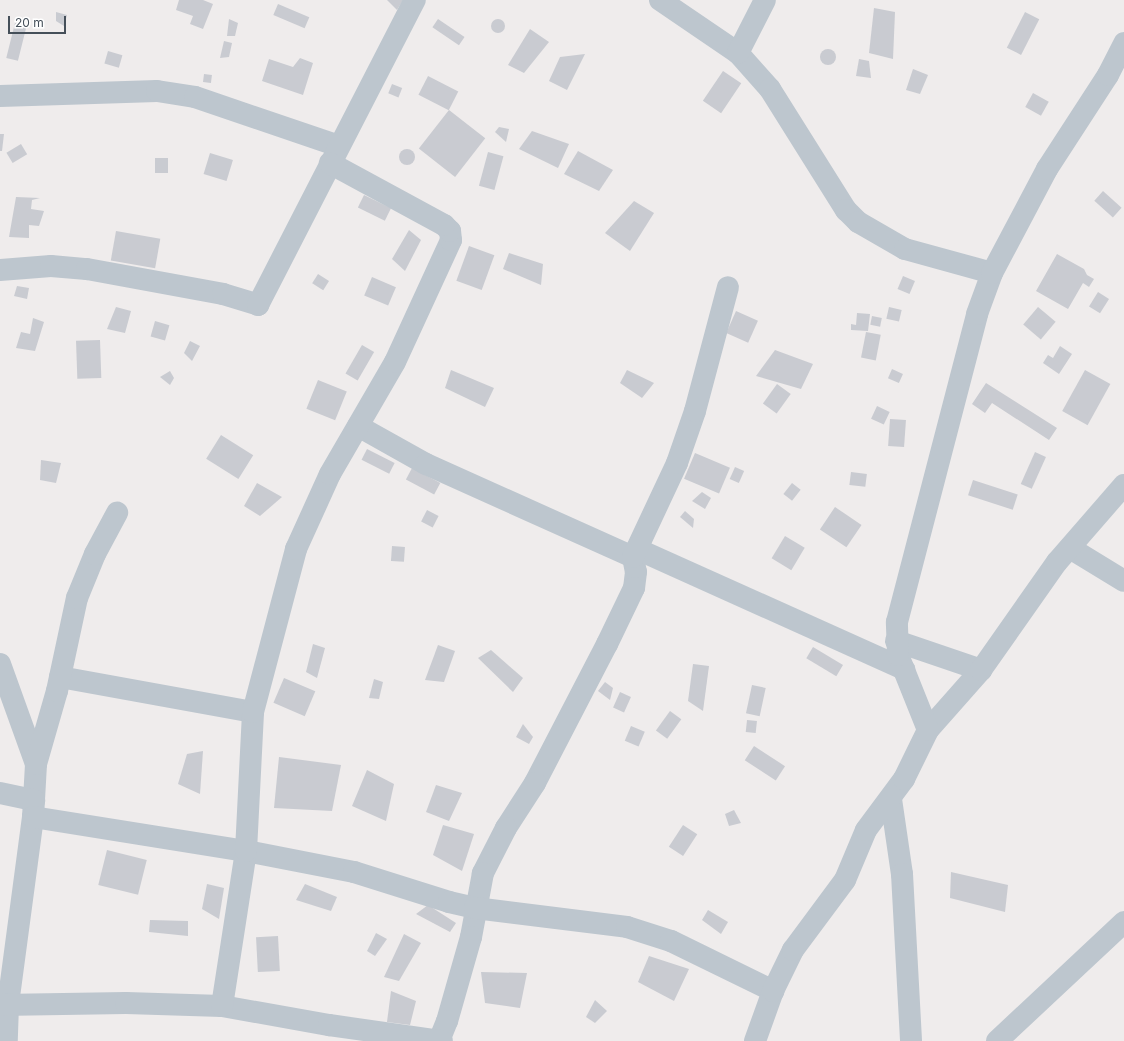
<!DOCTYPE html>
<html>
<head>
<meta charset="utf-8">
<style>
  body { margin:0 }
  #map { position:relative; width:1124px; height:1041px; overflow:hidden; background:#efecec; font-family:Inter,sans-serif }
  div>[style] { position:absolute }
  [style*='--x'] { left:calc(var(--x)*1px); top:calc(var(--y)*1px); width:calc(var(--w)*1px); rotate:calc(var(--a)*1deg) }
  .building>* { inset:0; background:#c9cbd1; transform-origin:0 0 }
  .round { border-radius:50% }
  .minor>* { height:22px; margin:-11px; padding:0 11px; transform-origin:11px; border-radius:11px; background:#bdc6ce }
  span { translate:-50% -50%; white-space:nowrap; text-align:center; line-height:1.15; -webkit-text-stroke:3px #fff; paint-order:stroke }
  .scale { position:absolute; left:8px; top:16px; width:58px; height:18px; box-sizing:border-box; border:2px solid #454f59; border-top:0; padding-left:5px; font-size:12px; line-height:14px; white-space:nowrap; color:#454f59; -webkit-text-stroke:3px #fff; paint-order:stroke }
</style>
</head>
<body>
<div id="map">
  <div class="building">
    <i style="clip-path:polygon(179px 0,203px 0,213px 4px,203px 29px,190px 24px,193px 16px,176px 10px)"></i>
    <i style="clip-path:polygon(387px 0,403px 0,397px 10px)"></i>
    <i style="left:278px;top:4px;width:34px;height:12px;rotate:23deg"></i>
    <i style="clip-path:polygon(874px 8px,895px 12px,893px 59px,869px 53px)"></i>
    <i style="clip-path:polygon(56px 12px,67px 15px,64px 26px,56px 21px)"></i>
    <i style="left:1025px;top:12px;width:16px;height:40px;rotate:27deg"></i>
    <i style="clip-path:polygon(229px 19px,238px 23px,235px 36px,227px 36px)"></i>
    <i style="left:438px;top:19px;width:32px;height:10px;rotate:34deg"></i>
    <i class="round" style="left:491px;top:19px;width:14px;height:14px"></i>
    <i style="left:15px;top:23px;width:12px;height:36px;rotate:14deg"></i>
    <i style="clip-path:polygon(530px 29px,549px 42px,524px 73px,508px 65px)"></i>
    <i style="clip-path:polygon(224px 41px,232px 43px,229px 57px,220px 58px)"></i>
    <i class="round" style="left:820px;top:49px;width:16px;height:16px"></i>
    <i style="left:108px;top:51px;width:15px;height:13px;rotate:16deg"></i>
    <i style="clip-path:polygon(585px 54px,567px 90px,549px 81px,560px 57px)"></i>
    <i style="clip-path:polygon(300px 58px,313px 63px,303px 95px,262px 81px,269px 59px,293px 67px)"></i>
    <i style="clip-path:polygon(859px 59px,869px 61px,871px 78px,856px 76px)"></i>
    <i style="clip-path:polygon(913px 69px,928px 75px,920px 94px,906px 90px)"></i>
    <i style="left:723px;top:71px;width:22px;height:36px;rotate:34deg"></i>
    <i style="left:204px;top:74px;width:8px;height:8px;rotate:7deg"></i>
    <i style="left:428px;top:76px;width:34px;height:21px;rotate:27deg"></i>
    <i style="left:392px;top:84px;width:11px;height:10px;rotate:22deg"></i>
    <i style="left:1033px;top:93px;width:18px;height:16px;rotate:29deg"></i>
    <i style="left:449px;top:110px;width:46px;height:49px;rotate:38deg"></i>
    <i style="clip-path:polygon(499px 127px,509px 129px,506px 142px,495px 132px)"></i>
    <i style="clip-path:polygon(532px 131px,569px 144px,558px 168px,519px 149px)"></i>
    <i style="clip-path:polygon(0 134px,4px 134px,2px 151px,0 151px)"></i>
    <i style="left:21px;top:144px;width:12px;height:17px;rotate:59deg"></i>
    <i class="round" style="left:399px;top:149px;width:16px;height:16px"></i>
    <i style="clip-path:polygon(578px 151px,613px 170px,599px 191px,564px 174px)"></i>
    <i style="left:488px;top:152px;width:16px;height:35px;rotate:15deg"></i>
    <i style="left:210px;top:153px;width:24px;height:22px;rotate:17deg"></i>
    <i style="left:168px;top:158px;width:15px;height:13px;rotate:90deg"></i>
    <i style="left:1103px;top:191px;width:25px;height:13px;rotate:42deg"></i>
    <i style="left:364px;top:195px;width:30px;height:14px;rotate:26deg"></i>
    <i style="clip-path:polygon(16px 197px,40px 198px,32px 200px,31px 209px,44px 211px,39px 226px,29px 225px,29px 238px,9px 237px)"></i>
    <i style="clip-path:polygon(634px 201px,654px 213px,630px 251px,605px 233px)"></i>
    <i style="clip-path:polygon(409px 230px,421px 240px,405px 271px,392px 259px)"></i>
    <i style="left:116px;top:231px;width:45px;height:30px;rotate:10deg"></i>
    <i style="left:469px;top:246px;width:27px;height:37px;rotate:20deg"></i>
    <i style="clip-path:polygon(509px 253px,543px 264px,541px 285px,503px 269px)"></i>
    <i style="clip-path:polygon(1057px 254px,1084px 269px,1087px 275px,1094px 279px,1089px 287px,1083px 283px,1068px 309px,1036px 291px)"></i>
    <i style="left:318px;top:274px;width:13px;height:11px;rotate:32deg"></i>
    <i style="left:903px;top:276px;width:13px;height:14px;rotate:23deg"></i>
    <i style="left:372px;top:277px;width:26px;height:20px;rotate:23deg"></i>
    <i style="clip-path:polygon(17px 286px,29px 288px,27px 299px,14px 296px)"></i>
    <i style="left:1098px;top:292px;width:13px;height:17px;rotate:32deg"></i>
    <i style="clip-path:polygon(116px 307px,131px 311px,125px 333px,107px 329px)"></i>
    <i style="left:889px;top:307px;width:13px;height:12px;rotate:13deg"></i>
    <i style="left:1038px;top:307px;width:23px;height:23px;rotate:40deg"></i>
    <i style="left:736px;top:311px;width:24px;height:24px;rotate:24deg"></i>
    <i style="clip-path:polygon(857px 313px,870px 314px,868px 331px,851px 330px,851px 324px,856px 325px)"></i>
    <i style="left:872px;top:316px;width:10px;height:9px;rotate:11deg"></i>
    <i style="clip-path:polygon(33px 318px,44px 322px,35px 351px,16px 348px,21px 332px,30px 334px)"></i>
    <i style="left:155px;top:321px;width:15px;height:16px;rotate:16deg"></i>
    <i style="left:866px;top:332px;width:15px;height:26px;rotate:11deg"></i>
    <i style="left:100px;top:340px;width:38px;height:24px;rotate:88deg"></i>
    <i style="clip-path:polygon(190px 341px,200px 346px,192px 361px,184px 353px)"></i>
    <i style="left:362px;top:345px;width:14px;height:33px;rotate:30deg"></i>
    <i style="clip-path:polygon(1060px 346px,1072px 354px,1059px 374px,1043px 363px,1048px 355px,1053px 358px)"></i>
    <i style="clip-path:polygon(775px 350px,813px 364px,801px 389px,756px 376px)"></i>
    <i style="left:892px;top:369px;width:12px;height:10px;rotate:24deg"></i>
    <i style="clip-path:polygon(451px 370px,494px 388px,485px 407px,445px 388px)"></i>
    <i style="clip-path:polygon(627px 370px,654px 383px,642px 398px,620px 383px)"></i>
    <i style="left:1085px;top:370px;width:29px;height:47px;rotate:29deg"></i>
    <i style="clip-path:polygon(170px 371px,174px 378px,170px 385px,160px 377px)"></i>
    <i style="left:318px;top:380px;width:31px;height:31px;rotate:22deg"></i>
    <i style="clip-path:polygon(986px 383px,1057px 428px,1049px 440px,992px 403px,985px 413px,972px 404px)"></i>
    <i style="left:777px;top:384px;width:17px;height:24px;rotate:36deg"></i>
    <i style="left:877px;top:406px;width:14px;height:14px;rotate:25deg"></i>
    <i style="left:890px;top:419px;width:16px;height:27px;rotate:4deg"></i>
    <i style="left:221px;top:435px;width:38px;height:28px;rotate:32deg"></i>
    <i style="left:367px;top:449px;width:31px;height:12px;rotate:27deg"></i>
    <i style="left:1035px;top:452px;width:12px;height:35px;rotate:24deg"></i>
    <i style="left:695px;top:453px;width:38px;height:28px;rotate:23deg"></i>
    <i style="clip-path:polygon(41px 460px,61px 463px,56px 483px,40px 480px)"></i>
    <i style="left:735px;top:467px;width:10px;height:13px;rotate:24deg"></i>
    <i style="left:412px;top:468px;width:32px;height:13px;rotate:28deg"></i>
    <i style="left:851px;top:472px;width:16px;height:13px;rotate:7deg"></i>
    <i style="left:973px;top:480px;width:47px;height:16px;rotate:18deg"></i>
    <i style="clip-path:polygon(257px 483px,282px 497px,260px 516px,244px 506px)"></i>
    <i style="left:792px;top:483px;width:11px;height:14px;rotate:38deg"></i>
    <i style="clip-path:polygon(702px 492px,711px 498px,705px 509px,692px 501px)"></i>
    <i style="left:835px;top:507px;width:32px;height:27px;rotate:34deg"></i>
    <i style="left:427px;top:510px;width:13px;height:13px;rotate:27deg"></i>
    <i style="clip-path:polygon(685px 511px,694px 519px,693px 528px,680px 517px)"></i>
    <i style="left:785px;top:536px;width:23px;height:26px;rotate:31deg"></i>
    <i style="left:392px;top:546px;width:13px;height:15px;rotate:4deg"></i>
    <i style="clip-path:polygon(313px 644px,325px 648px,317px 678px,306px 672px)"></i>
    <i style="clip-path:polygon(438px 645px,455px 651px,444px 682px,425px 680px)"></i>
    <i style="left:813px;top:647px;width:35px;height:13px;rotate:31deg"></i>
    <i style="clip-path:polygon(491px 650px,523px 678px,513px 692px,478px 658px)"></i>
    <i style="clip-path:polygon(693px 664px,709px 666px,703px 711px,688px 701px)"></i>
    <i style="left:284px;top:678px;width:34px;height:27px;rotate:23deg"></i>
    <i style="clip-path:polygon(374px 679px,383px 682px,379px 699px,369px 698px)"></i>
    <i style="clip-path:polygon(605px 682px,613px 688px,610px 700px,598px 691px)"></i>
    <i style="left:752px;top:685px;width:14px;height:29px;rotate:12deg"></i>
    <i style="left:620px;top:692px;width:12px;height:17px;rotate:24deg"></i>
    <i style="left:670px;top:711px;width:14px;height:24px;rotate:36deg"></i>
    <i style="left:747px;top:720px;width:10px;height:12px;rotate:6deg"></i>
    <i style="clip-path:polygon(523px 724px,533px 737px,529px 744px,516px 737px)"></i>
    <i style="left:631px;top:726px;width:15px;height:16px;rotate:23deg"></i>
    <i style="left:754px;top:746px;width:37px;height:17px;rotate:33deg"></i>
    <i style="clip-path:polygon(203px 751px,200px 794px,178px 784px,187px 754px)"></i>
    <i style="clip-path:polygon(279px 757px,341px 765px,332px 811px,274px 808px)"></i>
    <i style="clip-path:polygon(367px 770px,394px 784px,386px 821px,352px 806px)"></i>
    <i style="clip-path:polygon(436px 785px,462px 793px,449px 821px,426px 812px)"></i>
    <i style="clip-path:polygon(734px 810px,741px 823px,729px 826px,725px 814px)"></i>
    <i style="clip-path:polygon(443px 825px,474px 834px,462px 871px,433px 855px)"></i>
    <i style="left:683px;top:825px;width:17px;height:26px;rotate:33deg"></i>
    <i style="left:107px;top:850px;width:41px;height:36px;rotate:14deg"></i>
    <i style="clip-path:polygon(951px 872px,1008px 885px,1005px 912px,950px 898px)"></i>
    <i style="clip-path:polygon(207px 884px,224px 888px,219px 919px,202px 909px)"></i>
    <i style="clip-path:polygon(305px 884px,337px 897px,331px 911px,296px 900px)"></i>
    <i style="clip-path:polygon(428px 905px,456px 923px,450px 932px,416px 914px)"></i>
    <i style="clip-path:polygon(708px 910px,728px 922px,721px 934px,702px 920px)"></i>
    <i style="clip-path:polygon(150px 920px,188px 921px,188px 936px,149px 932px)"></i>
    <i style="clip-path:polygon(376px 933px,387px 939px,375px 956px,367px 951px)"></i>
    <i style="clip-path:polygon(404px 934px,421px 943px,399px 981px,384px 977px)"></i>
    <i style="left:278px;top:936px;width:35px;height:22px;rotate:87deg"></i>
    <i style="clip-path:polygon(649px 956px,689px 969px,674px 1001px,638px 982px)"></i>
    <i style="clip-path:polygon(481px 972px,527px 973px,520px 1008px,485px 1003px)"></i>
    <i style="clip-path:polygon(391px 991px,416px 1001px,410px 1025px,387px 1022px)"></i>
    <i style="clip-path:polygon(595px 1000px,607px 1011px,595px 1023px,586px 1017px)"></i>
  </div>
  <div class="minor">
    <i style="--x:660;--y:0;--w:94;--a:34.2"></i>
    <i style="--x:738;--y:53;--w:48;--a:48.4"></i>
    <i style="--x:770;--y:89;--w:143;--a:57.9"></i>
    <i style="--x:846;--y:210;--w:17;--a:45"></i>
    <i style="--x:858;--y:222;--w:54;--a:29.9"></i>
    <i style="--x:905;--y:249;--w:90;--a:15.4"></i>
    <i style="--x:738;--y:53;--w:59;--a:-63"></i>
    <i style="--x:0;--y:96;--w:157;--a:-1.8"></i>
    <i style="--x:157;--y:91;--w:38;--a:9"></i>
    <i style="--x:195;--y:97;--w:152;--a:18.8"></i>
    <i style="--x:0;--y:270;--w:51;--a:-4.5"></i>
    <i style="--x:51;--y:266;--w:36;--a:5"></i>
    <i style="--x:87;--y:269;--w:138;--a:10.4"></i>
    <i style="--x:223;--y:294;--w:37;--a:17"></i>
    <i style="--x:258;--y:305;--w:343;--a:-62.8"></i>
    <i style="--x:358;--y:426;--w:78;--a:29.2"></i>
    <i style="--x:426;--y:464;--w:227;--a:24.2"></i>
    <i style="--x:633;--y:557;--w:15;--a:79"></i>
    <i style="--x:636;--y:572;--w:16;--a:97"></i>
    <i style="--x:634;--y:588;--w:62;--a:115.7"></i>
    <i style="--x:607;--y:644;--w:157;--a:117.4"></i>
    <i style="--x:535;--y:783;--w:54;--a:122.8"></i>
    <i style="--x:506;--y:828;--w:51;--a:117.1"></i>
    <i style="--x:483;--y:873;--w:65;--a:100.6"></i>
    <i style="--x:471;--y:937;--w:87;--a:105.9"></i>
    <i style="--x:447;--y:1021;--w:22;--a:112"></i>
    <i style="--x:1070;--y:548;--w:63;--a:31.4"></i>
    <i style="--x:637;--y:549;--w:293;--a:24.2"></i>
    <i style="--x:633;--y:557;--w:104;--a:-64.9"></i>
    <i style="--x:677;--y:463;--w:55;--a:-70.9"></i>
    <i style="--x:695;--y:411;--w:128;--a:-75.1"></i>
    <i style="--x:896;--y:641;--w:90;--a:18.8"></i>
    <i style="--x:0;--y:664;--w:106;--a:70.2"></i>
    <i style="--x:36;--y:764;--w:53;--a:93.2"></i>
    <i style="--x:33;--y:817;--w:190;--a:97.6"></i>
    <i style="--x:8;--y:1005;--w:36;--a:92"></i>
    <i style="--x:60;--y:677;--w:196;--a:10.3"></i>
    <i style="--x:928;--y:730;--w:80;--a:-48.5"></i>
    <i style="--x:981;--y:670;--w:132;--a:-54.9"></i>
    <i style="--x:1057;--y:562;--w:102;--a:-49"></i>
    <i style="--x:36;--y:764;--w:76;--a:-74"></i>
    <i style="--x:57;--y:691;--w:95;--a:-77.9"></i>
    <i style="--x:77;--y:598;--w:48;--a:-67.8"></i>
    <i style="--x:95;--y:554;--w:47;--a:-61.8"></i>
    <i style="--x:0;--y:793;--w:35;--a:12"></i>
    <i style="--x:891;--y:799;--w:76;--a:81.7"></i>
    <i style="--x:902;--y:874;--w:167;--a:86.9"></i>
    <i style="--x:33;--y:817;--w:216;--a:9.1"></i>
    <i style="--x:246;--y:851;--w:110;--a:11"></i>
    <i style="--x:354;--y:872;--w:100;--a:17.5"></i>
    <i style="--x:449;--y:902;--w:27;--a:13"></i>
    <i style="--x:475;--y:908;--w:153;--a:7.1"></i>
    <i style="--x:627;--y:927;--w:46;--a:17.7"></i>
    <i style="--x:671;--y:941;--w:114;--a:26.1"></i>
    <i style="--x:0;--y:1005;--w:126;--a:-0.9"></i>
    <i style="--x:126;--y:1003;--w:96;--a:1.8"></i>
    <i style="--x:222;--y:1006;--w:109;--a:10.1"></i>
    <i style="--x:329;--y:1025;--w:114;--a:8.1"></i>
    <i style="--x:222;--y:1006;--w:157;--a:-81.2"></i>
    <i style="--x:246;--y:851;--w:139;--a:-87.1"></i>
    <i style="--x:253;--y:712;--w:169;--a:-75.2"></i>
    <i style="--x:296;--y:549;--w:82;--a:-65.6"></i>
    <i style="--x:330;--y:474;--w:129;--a:-59.9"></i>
    <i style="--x:395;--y:362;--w:134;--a:-65.3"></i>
    <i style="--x:451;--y:240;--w:9;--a:-96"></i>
    <i style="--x:450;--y:231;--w:8;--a:-135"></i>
    <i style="--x:444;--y:225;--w:130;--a:-151.5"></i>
    <i style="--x:755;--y:1041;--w:53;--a:-70.2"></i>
    <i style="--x:773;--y:991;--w:46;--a:-64"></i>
    <i style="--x:793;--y:950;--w:87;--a:-53.4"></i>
    <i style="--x:845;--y:880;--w:54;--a:-67.2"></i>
    <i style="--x:866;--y:830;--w:64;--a:-53.3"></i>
    <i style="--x:904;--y:779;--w:55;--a:-63.9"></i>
    <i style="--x:928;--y:730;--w:81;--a:-111.8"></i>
    <i style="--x:898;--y:655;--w:33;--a:-92"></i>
    <i style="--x:897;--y:622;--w:318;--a:-75.4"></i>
    <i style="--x:977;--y:314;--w:44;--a:-69.9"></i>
    <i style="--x:992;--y:273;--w:118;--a:-62.1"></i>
    <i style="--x:1047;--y:169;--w:112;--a:-57"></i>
    <i style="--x:1108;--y:75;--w:36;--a:-63"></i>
    <i style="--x:997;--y:1041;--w:174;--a:-43.1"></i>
  </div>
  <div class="scale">20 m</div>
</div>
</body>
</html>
